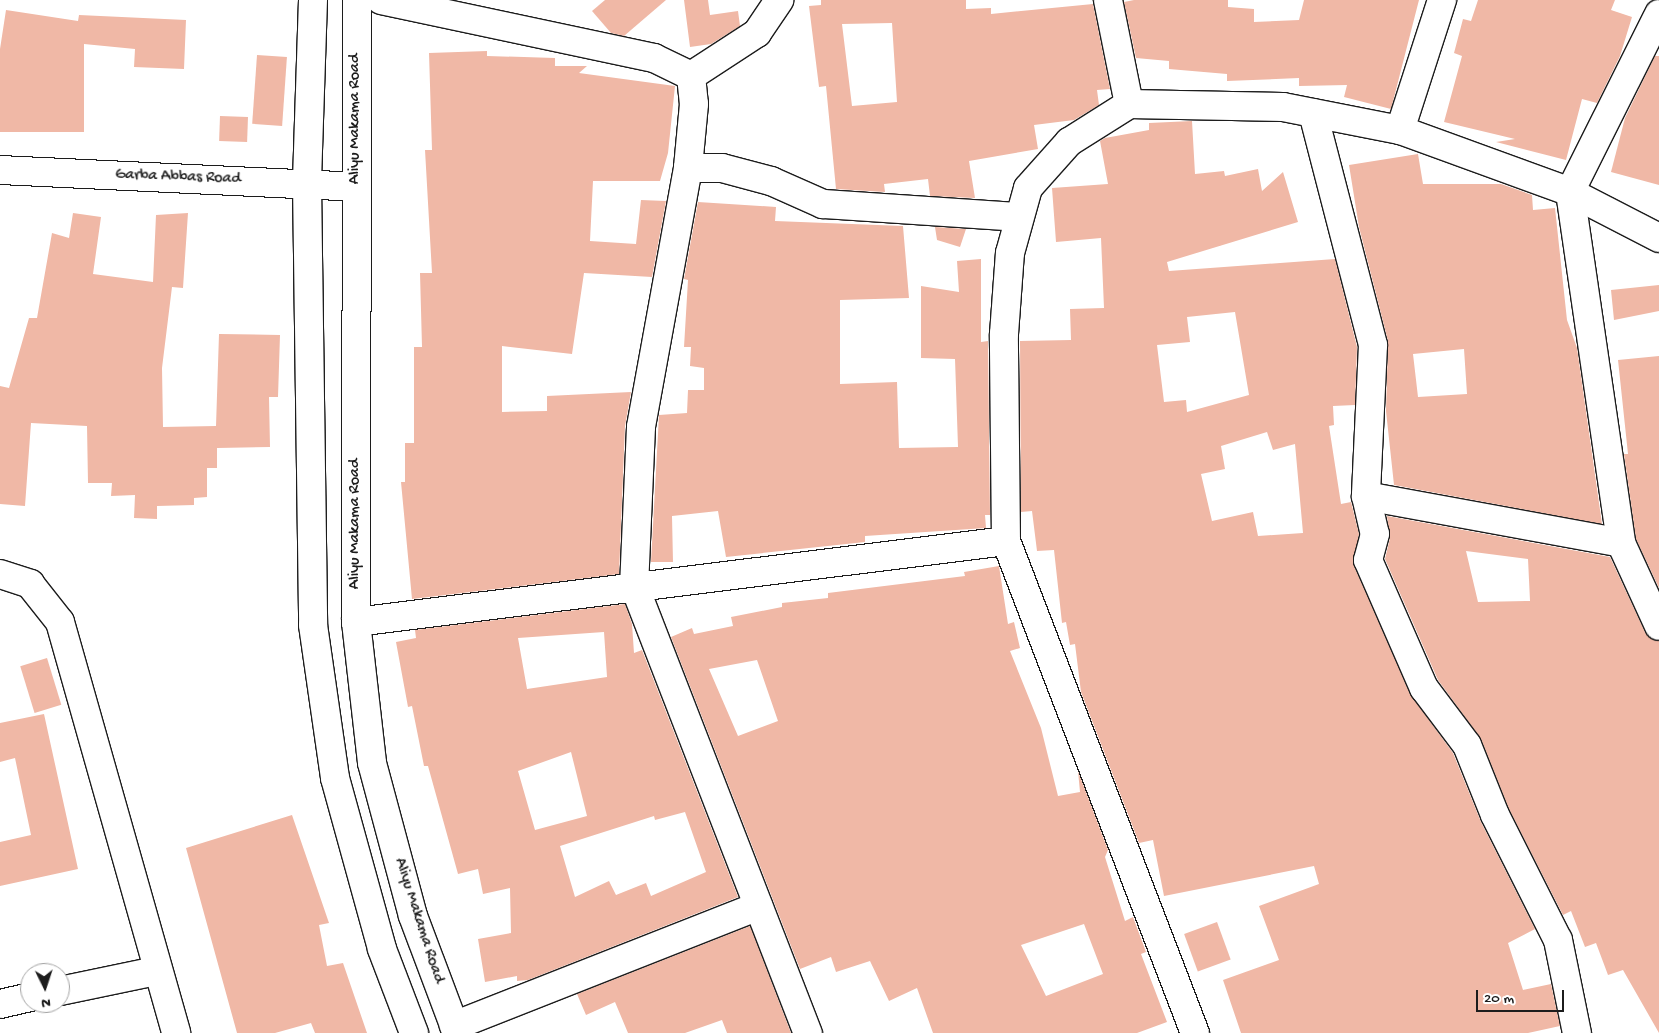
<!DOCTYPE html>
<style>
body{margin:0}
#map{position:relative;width:1659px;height:1033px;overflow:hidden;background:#fff;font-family:"Gochi Hand",sans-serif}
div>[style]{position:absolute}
.building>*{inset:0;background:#f0b8a6;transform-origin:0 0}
.roads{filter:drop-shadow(1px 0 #1c1c1c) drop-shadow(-1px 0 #1c1c1c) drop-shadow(0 1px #1c1c1c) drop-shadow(0 -1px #1c1c1c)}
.street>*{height:28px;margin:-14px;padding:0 14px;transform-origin:14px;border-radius:14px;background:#fff}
.secondary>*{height:28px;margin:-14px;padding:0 14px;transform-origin:14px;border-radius:14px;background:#fff}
span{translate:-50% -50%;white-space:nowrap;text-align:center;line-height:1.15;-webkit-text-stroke:5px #fff;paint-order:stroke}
.street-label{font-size:16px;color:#1c1c1c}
.north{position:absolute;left:20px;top:963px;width:50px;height:50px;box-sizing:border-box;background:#fff;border:1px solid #a4a4a4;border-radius:50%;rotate:176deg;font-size:14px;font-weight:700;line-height:20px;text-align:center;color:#1c1c1c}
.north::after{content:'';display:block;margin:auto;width:18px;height:22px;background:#1c1c1c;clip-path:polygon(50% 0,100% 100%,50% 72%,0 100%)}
.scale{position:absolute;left:1476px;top:990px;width:88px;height:22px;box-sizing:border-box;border:2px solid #1c1c1c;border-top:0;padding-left:6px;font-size:15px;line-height:18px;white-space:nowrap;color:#1c1c1c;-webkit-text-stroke:4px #fff;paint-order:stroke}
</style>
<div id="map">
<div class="building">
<div style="clip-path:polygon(605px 0,666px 0,624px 36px,611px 33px,592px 11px)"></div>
<div style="clip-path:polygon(684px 0,708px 0,710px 15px,738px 11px,740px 26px,711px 44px,690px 47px)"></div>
<div style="clip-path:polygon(evenodd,821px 0,966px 0,966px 9px,991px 8px,991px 14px,1093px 4px,1110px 89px,1097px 90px,1099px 105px,1074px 120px,1034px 125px,1038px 149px,969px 161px,975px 198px,930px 196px,928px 179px,884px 184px,885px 192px,836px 189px,826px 86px,819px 87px,809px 6px,821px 5px,821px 0,892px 23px,897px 102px,852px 106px,842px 24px,892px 23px)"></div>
<div style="clip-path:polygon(1134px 0,1228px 0,1228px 7px,1254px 9px,1254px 22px,1299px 20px,1304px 0,1419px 0,1391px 109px,1344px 97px,1347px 85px,1299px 86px,1299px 78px,1227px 81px,1227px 74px,1169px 69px,1169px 61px,1136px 58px,1124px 2px)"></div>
<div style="clip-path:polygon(1478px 0,1615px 0,1611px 10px,1632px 17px,1620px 56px,1597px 103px,1582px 99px,1566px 160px,1496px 142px,1515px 139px,1444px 122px,1462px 56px,1454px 53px,1463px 19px,1471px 21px)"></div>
<div style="clip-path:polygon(6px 10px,78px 21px,79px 15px,186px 20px,184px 69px,134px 67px,135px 49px,84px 44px,84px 132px,0 132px,0 49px)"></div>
<div style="clip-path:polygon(487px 51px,487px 56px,555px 58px,555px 66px,587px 66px,579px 73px,675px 86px,668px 153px,660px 181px,593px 181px,590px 241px,636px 244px,641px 200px,666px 201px,652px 277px,584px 273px,572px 354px,502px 346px,502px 412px,547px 411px,547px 396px,631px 392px,625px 426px,619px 574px,412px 599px,401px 482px,405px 482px,405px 443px,414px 443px,414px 347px,422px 347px,420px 273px,432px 273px,425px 150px,432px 150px,429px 53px)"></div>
<div style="left:257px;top:55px;width:30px;height:69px;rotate:4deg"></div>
<div style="clip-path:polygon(1655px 56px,1659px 56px,1659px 185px,1611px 172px,1625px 118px)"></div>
<div style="left:220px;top:116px;width:28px;height:25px;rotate:2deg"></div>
<div style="clip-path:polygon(evenodd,1192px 121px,1195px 174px,1224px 171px,1225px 176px,1258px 169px,1262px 191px,1283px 172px,1298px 222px,1167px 262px,1169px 271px,1335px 259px,1357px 347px,1355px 405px,1333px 406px,1334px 425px,1329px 426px,1341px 504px,1351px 502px,1359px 534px,1354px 566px,1410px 694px,1453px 753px,1481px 822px,1535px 929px,1508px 943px,1523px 990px,1551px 984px,1560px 1026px,1528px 1033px,1241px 1033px,1223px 980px,1279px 960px,1259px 906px,1319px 884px,1314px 866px,1164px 896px,1153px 840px,1139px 843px,1081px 692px,1075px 644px,1070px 645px,1066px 622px,1062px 623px,1054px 550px,1037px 551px,1032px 511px,1021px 512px,1020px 341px,1071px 340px,1070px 309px,1104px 308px,1101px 238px,1056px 242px,1052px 188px,1108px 184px,1100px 141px,1105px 138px,1149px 130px,1149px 123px,1192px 121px,1235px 312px,1249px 395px,1187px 412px,1186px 400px,1164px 402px,1157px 345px,1190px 342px,1187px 317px,1235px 312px,1192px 121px,1267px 432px,1273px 450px,1295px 444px,1303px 533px,1258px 536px,1253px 512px,1212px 521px,1201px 474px,1225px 469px,1221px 446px,1267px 432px)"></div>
<div style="clip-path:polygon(evenodd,1418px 154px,1423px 184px,1501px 184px,1532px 195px,1533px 210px,1555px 208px,1567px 320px,1577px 348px,1602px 524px,1394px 485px,1386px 411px,1388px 341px,1359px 227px,1349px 165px,1418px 154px,1464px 349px,1467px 394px,1418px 397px,1413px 354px,1464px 349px)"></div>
<div style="clip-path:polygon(698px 202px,776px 207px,775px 221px,903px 226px,909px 298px,840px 300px,840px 384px,897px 382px,899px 448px,958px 447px,955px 359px,921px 358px,921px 286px,959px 292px,957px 261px,981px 259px,981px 342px,988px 341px,990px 515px,985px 515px,986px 528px,865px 536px,865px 542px,726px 557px,718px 511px,672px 516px,673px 562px,651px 562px,659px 415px,687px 413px,688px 390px,704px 390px,704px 368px,690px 366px,691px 347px,684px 347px,688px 280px,684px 279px)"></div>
<div style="clip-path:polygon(73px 213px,101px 217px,93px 274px,153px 282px,156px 215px,188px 213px,183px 288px,172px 287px,162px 368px,163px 427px,216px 426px,219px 334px,280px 335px,278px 397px,269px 397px,270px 447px,217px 448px,217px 468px,207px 468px,207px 497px,194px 498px,194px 505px,157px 506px,157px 519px,134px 518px,135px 495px,111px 496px,112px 483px,88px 483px,87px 426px,31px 423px,25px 506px,0 504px,0 386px,9px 388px,29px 318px,37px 318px,52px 233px,69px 238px)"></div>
<div style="clip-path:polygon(935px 227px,966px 229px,960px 247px,937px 240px)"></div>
<div style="clip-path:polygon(1659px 285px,1659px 311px,1614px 320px,1611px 290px)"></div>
<div style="clip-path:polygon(1659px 356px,1659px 588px,1636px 539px,1624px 454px,1628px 454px,1618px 360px)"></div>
<div style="clip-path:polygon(evenodd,1387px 516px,1610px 557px,1645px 632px,1659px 641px,1659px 1033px,1623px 970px,1608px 975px,1596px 943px,1585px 947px,1571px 911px,1563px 915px,1509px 809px,1481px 739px,1438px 680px,1385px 559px,1390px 538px,1387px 516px,1466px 551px,1528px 559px,1530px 601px,1478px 602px,1466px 551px)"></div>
<div style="clip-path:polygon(evenodd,999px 566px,1008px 624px,1014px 622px,1020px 648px,1010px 651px,1041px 728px,1058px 796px,1080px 792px,1078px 771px,1108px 850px,1105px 857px,1125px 921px,1133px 917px,1146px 952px,1141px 954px,1167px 1022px,1137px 1033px,933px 1033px,917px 988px,889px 1001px,870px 961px,836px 972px,831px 957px,800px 969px,671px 637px,692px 628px,694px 634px,733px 626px,731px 617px,782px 607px,782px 603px,828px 598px,828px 593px,965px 576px,964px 572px,999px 566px,757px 660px,778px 721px,738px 736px,709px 669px,757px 660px,999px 566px,1084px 924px,1103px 974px,1046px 996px,1021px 945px,1084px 924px)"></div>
<div style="clip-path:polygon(evenodd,625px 604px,632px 624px,634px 653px,642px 650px,738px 897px,528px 980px,517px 981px,517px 976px,485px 982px,478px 939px,511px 933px,510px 888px,483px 894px,478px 869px,458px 874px,428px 766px,424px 766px,412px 706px,408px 707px,396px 642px,416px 638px,415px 630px,625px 604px,604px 632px,607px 677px,527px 689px,518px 638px,604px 632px,625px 604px,571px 752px,587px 816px,535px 830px,518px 771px,571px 752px,625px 604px,685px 812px,706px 872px,651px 896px,646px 883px,616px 895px,609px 881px,575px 897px,560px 846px,654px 816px,655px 820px,685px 812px)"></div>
<div style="left:47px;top:658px;width:49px;height:28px;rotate:73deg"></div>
<div style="clip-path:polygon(44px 714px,78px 869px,0 886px,0 842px,31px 835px,15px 758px,0 762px,0 723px)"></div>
<div style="clip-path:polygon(292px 815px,329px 923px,319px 925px,327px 966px,343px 963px,367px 1033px,315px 1033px,311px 1023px,275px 1033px,237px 1033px,186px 848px)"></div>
<div style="left:1217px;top:922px;width:40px;height:35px;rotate:70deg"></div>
<div style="clip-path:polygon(750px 926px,791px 1033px,727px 1033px,722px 1020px,685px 1033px,628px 1033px,615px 1002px,586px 1015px,577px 994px)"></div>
</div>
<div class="roads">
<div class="street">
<div style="left:381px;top:0;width:279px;rotate:12deg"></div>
<div style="left:654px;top:58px;width:41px;rotate:25.9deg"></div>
<div style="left:1108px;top:0;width:106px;rotate:78.6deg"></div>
<div style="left:1659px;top:14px;width:199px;rotate:116.6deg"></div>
<div style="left:1570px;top:192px;width:355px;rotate:81.7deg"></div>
<div style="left:1621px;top:543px;width:91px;rotate:65.4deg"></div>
<div style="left:691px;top:76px;width:28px;rotate:84deg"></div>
<div style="left:694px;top:104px;width:64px;rotate:95.4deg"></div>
<div style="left:688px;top:168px;width:263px;rotate:100.3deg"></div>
<div style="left:641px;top:427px;width:158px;rotate:92.5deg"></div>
<div style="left:634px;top:585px;width:481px;rotate:68.8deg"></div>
<div style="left:691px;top:76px;width:79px;rotate:-33.1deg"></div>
<div style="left:757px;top:33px;width:40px;rotate:-56deg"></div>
<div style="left:1313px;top:113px;width:240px;rotate:75.5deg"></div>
<div style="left:1373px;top:345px;width:151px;rotate:92.7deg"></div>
<div style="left:1366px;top:496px;width:39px;rotate:77deg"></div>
<div style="left:1375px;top:534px;width:27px;rotate:105deg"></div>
<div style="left:1368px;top:560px;width:140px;rotate:66.4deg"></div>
<div style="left:1424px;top:688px;width:71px;rotate:53deg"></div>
<div style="left:1467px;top:745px;width:75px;rotate:68.2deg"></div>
<div style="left:1495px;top:815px;width:140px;rotate:63.3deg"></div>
<div style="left:1558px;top:940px;width:95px;rotate:78.5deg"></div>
<div style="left:1400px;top:130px;width:137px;rotate:-72.1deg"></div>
<div style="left:688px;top:168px;width:34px"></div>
<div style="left:722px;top:168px;width:51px;rotate:14.9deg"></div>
<div style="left:771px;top:181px;width:57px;rotate:23.9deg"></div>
<div style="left:823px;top:204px;width:195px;rotate:3.8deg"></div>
<div style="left:0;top:170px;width:356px;rotate:2.7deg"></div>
<div style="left:1366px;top:496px;width:259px;rotate:10.4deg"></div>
<div style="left:0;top:574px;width:32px;rotate:18deg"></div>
<div style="left:30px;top:584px;width:48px;rotate:51.7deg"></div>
<div style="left:60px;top:622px;width:427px;rotate:74.2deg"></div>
<div style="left:356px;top:622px;width:655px;rotate:-7.1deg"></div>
<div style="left:60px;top:991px;width:98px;rotate:-11.8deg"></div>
<div style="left:0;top:1004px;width:31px;rotate:-13deg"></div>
<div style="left:454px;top:1026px;width:327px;rotate:-21.5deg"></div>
<div style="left:1195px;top:1033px;width:527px;rotate:-111.01deg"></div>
<div style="left:1006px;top:541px;width:207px;rotate:-90.6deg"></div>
<div style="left:1004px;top:334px;width:81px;rotate:-85.8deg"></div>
<div style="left:1010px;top:253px;width:67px;rotate:-74.5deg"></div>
<div style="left:1028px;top:188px;width:62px;rotate:-48.3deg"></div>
<div style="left:1069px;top:142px;width:71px;rotate:-32.3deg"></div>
<div style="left:1129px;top:104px;width:154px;rotate:1.1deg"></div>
<div style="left:1283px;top:107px;width:119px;rotate:11.1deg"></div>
<div style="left:1400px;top:130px;width:181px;rotate:20deg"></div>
<div style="left:1570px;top:192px;width:100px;rotate:27.3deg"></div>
</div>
<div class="secondary">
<div style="left:313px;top:0;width:183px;rotate:91.9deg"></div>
<div style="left:307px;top:183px;width:442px;rotate:89.2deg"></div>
<div style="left:313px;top:625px;width:155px;rotate:81.8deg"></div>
<div style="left:335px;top:778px;width:177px;rotate:74.6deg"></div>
<div style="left:382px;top:949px;width:90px;rotate:69.1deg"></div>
<div style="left:357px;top:0;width:622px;rotate:90.09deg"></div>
<div style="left:356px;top:622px;width:142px;rotate:83.5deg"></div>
<div style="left:372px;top:763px;width:158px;rotate:75deg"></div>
<div style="left:413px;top:916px;width:125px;rotate:69.4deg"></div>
</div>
</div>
<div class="street-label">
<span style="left:356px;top:119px;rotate:-90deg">Aliyu Makama Road</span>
<span style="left:178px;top:178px;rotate:2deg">Garba Abbas Road</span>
<span style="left:356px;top:524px;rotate:-90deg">Aliyu Makama Road</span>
<span style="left:418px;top:921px;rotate:72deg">Aliyu Makama Road</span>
</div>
<div class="north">N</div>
<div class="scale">20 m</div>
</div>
